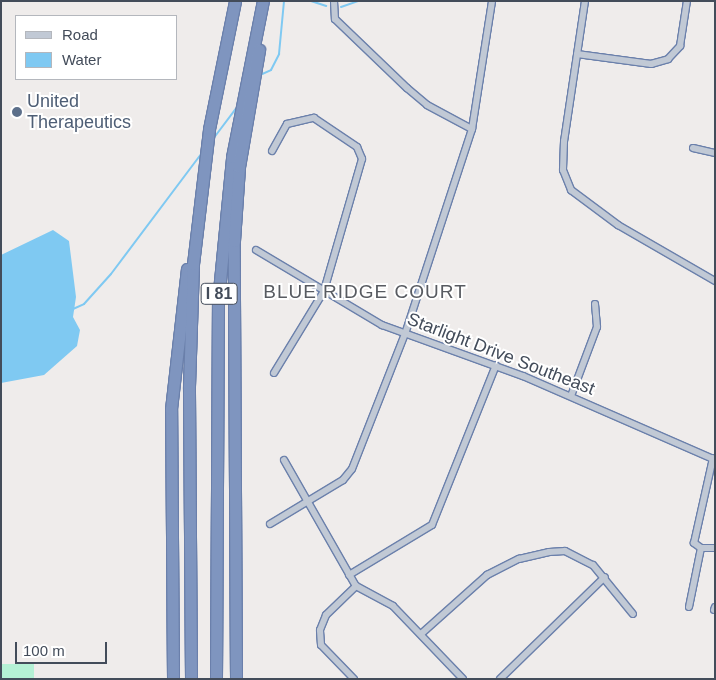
<!DOCTYPE html>
<style>
body{margin:0}
#map{position:relative;width:716px;height:680px;overflow:hidden;background:#efeceb;font-family:Arial,sans-serif}
div>[style]{position:absolute}
.green>*{inset:0;background:#b5f1d5;transform-origin:0 0}
.water>*{inset:0;background:#7fc9f2}
.stream>*{height:2px;margin:-1px;padding:0 1px;transform-origin:1px;border-radius:1px;background:#7fc9f2}
.roads{filter:drop-shadow(1px 0 #6b80ab) drop-shadow(-1px 0 #6b80ab) drop-shadow(0 1px #6b80ab) drop-shadow(0 -1px #6b80ab)}
.street>*{height:6px;margin:-3px;padding:0 3px;transform-origin:3px;border-radius:3px;background:#c1c9d5}
.highway>*{height:11px;margin:-5.5px;padding:0 5.5px;transform-origin:5.5px;border-radius:5.5px;background:#7f95bf}
.dots>*{width:14px;height:14px;translate:-50% -50%;box-sizing:border-box;border:2px solid #fff;border-radius:50%}
span{translate:-50% -50%;white-space:nowrap;text-align:center;line-height:1.15;-webkit-text-stroke:4px #fff;paint-order:stroke}
.shield-label span{padding:1px 4px;background:#fff;border:1px solid;border-radius:4px;-webkit-text-stroke-width:0}
.shield-label{font-size:16px;color:#434c5a;font-weight:700}
.service-label{font-size:18px;color:#4e5e75}
.left{translate:0 -50%;text-align:left}
.street-label{font-size:18px;color:#434c5a}
.neighbourhood-label{font-size:19px;color:#585b61;letter-spacing:1px}
.frame{position:absolute;inset:0;border:2px solid #434c5a;pointer-events:none}
.legend{position:absolute;left:15px;top:15px;width:162px;height:65px;box-sizing:border-box;background:#fff;border:1px solid #b4b7bd;margin:0;padding:6px 9px;list-style:none;font-size:15px;color:#434c5a}
.legend li{display:flex;align-items:center;gap:10px;height:25px}
.legend b{width:25px;border:1px solid #b4b7bd}
.scale{position:absolute;left:15px;top:642px;width:92px;height:22px;box-sizing:border-box;border:2px solid #434c5a;border-top:0;padding-left:6px;font-size:15px;line-height:18px;white-space:nowrap;color:#434c5a;-webkit-text-stroke:4px #fff;paint-order:stroke}
</style>
<div id="map">
<div class="green">
<div style="left:34px;top:664px;width:15px;height:33px;rotate:90deg"></div>
</div>
<div class="water">
<div style="clip-path:polygon(53px 230px,69px 241px,76px 297px,73px 317px,80px 330px,77px 346px,44px 375px,1px 383px,1px 255px)"></div>
</div>
<div class="stream">
<div style="left:311px;top:1px;width:16px;rotate:18deg"></div>
<div style="left:341px;top:7px;width:18px;rotate:-19deg"></div>
<div style="left:260px;top:75px;width:12px;rotate:-24deg"></div>
<div style="left:271px;top:70px;width:18px;rotate:-63deg"></div>
<div style="left:279px;top:54px;width:53px;rotate:-84.6deg"></div>
<div style="left:213px;top:139px;width:38px;rotate:-53deg"></div>
<div style="left:73px;top:309px;width:12px;rotate:-24deg"></div>
<div style="left:84px;top:304px;width:40px;rotate:-48deg"></div>
<div style="left:111px;top:274px;width:151px;rotate:-53.1deg"></div>
</div>
<div class="roads">
<div class="street">
<div style="left:334px;top:1px;width:18px;rotate:87deg"></div>
<div style="left:335px;top:19px;width:100px;rotate:43.8deg"></div>
<div style="left:407px;top:88px;width:26px;rotate:40deg"></div>
<div style="left:427px;top:105px;width:51px;rotate:28.1deg"></div>
<div style="left:585px;top:1px;width:142px;rotate:98.5deg"></div>
<div style="left:564px;top:141px;width:29px;rotate:92deg"></div>
<div style="left:563px;top:170px;width:22px;rotate:68deg"></div>
<div style="left:571px;top:190px;width:59px;rotate:36.7deg"></div>
<div style="left:618px;top:225px;width:112px;rotate:30deg"></div>
<div style="left:577px;top:54px;width:75px;rotate:7.7deg"></div>
<div style="left:651px;top:64px;width:18px;rotate:-16deg"></div>
<div style="left:668px;top:59px;width:18px;rotate:-47deg"></div>
<div style="left:680px;top:46px;width:46px;rotate:-81.2deg"></div>
<div style="left:693px;top:148px;width:23px;rotate:13deg"></div>
<div style="left:272px;top:151px;width:31px;rotate:-61deg"></div>
<div style="left:287px;top:124px;width:28px;rotate:-13deg"></div>
<div style="left:314px;top:118px;width:52px;rotate:34deg"></div>
<div style="left:357px;top:147px;width:13px;rotate:67deg"></div>
<div style="left:362px;top:159px;width:137px;rotate:106.1deg"></div>
<div style="left:324px;top:291px;width:96px;rotate:121.4deg"></div>
<div style="left:256px;top:250px;width:147px;rotate:30.8deg"></div>
<div style="left:382px;top:325px;width:150px;rotate:19.9deg"></div>
<div style="left:523px;top:376px;width:210px;rotate:23.6deg"></div>
<div style="left:571px;top:396px;width:74px;rotate:-69.4deg"></div>
<div style="left:597px;top:327px;width:23px;rotate:-95deg"></div>
<div style="left:284px;top:460px;width:145px;rotate:60.3deg"></div>
<div style="left:356px;top:586px;width:42px;rotate:28.4deg"></div>
<div style="left:393px;top:606px;width:101px;rotate:46.2deg"></div>
<div style="left:270px;top:524px;width:85px;rotate:-31.1deg"></div>
<div style="left:343px;top:480px;width:14px;rotate:-51deg"></div>
<div style="left:352px;top:469px;width:145px;rotate:-68.6deg"></div>
<div style="left:405px;top:334px;width:216px;rotate:-71.9deg"></div>
<div style="left:472px;top:129px;width:130px;rotate:-81.1deg"></div>
<div style="left:701px;top:548px;width:14px"></div>
<div style="left:349px;top:575px;width:97px;rotate:-31.1deg"></div>
<div style="left:432px;top:525px;width:172px;rotate:-68.2deg"></div>
<div style="left:689px;top:607px;width:60px;rotate:-78.5deg"></div>
<div style="left:701px;top:548px;width:9px;rotate:-144deg"></div>
<div style="left:694px;top:543px;width:87px;rotate:-77.4deg"></div>
<div style="left:714px;top:610px;width:3px;rotate:-72deg"></div>
<div style="left:421px;top:634px;width:89px;rotate:-41.8deg"></div>
<div style="left:487px;top:575px;width:36px;rotate:-27deg"></div>
<div style="left:519px;top:559px;width:31px;rotate:-13deg"></div>
<div style="left:549px;top:552px;width:16px;rotate:-4deg"></div>
<div style="left:565px;top:551px;width:31px;rotate:27deg"></div>
<div style="left:593px;top:565px;width:63px;rotate:50.8deg"></div>
<div style="left:354px;top:679px;width:47px;rotate:-134.1deg"></div>
<div style="left:321px;top:645px;width:15px;rotate:-94deg"></div>
<div style="left:320px;top:630px;width:16px;rotate:-68deg"></div>
<div style="left:326px;top:615px;width:42px;rotate:-44deg"></div>
<div style="left:500px;top:679px;width:146px;rotate:-44.2deg"></div>
</div>
<div class="highway">
<div style="left:173px;top:679px;width:270px;rotate:-90.4deg"></div>
<div style="left:171px;top:409px;width:141px;rotate:-83.5deg"></div>
<div style="left:191px;top:679px;width:293px;rotate:-90.4deg"></div>
<div style="left:189px;top:386px;width:122px;rotate:-88.1deg"></div>
<div style="left:193px;top:264px;width:136px;rotate:-83.2deg"></div>
<div style="left:209px;top:129px;width:131px;rotate:-78.5deg"></div>
<div style="left:216px;top:679px;width:378px;rotate:-89.7deg"></div>
<div style="left:218px;top:301px;width:145px;rotate:-84.4deg"></div>
<div style="left:232px;top:157px;width:159px;rotate:-78.8deg"></div>
<div style="left:236px;top:679px;width:438px;rotate:-90.3deg"></div>
<div style="left:234px;top:241px;width:74px;rotate:-86.1deg"></div>
<div style="left:239px;top:167px;width:119px;rotate:-80.3deg"></div>
</div>
</div>
<div class="dots">
<div style="left:17px;top:112px;background:#5c6f8a"></div>
</div>
<div class="shield-label">
<span style="left:219px;top:294px">I 81</span>
</div>
<div class="service-label">
<span class="left" style="left:27px;top:112px">United<br>Therapeutics</span>
</div>
<div class="street-label">
<span style="left:501px;top:354px;rotate:21deg">Starlight Drive Southeast</span>
</div>
<div class="neighbourhood-label">
<span style="left:365px;top:292px">BLUE RIDGE COURT</span>
</div>
<div class="frame"></div>
<ul class="legend">
<li><b style="height:6px;background:#c1c9d5"></b>Road</li>
<li><b style="height:14px;background:#7fc9f2"></b>Water</li>
</ul>
<div class="scale">100 m</div>
</div>
